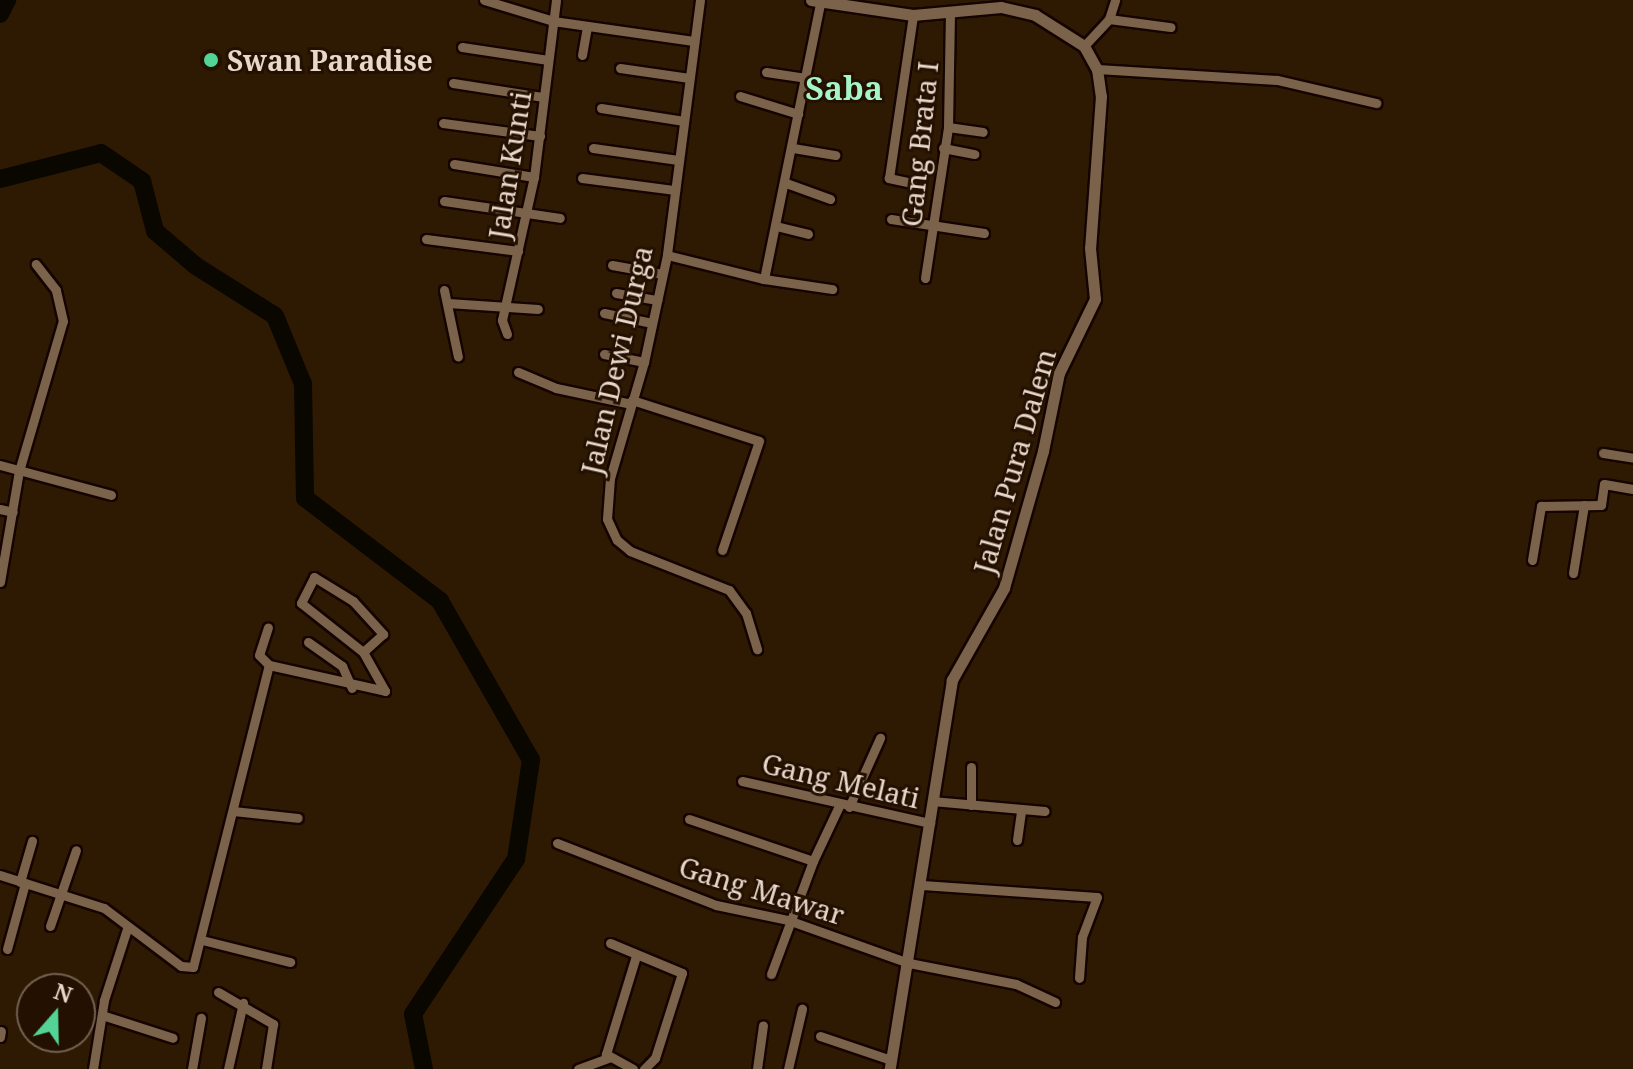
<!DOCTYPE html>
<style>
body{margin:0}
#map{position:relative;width:1633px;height:1069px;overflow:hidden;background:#2e1903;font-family:"Noto Serif",serif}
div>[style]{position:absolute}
.river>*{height:18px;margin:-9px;padding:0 9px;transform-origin:9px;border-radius:9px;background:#0a0600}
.roads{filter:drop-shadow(2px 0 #150400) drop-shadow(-2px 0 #150400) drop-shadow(0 2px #150400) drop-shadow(0 -2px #150400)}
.minor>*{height:9px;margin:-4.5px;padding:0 4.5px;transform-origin:4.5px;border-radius:4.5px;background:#7b624a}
.tertiary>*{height:11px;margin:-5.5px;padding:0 5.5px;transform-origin:5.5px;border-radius:5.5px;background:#7b624a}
.dots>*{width:22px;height:22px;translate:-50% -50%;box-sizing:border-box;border:4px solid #241000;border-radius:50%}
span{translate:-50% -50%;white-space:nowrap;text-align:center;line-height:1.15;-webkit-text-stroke:6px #241000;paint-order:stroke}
.poi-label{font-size:28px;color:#e7d8cb;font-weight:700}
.left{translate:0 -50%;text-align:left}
.street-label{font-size:28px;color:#e7d8cb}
.quarter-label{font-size:32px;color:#a5f5c9;font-weight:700}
.north{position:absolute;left:16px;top:973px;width:80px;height:80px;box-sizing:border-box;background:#241000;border:2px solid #726051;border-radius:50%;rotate:20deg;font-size:22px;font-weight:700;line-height:32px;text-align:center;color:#e7d8cb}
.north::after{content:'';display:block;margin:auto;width:28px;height:36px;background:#53d396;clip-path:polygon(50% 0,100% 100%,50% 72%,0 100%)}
</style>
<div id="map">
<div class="river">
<div style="left:0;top:14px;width:16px;rotate:-63deg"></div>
<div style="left:0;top:179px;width:104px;rotate:-14.4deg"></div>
<div style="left:101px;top:153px;width:50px;rotate:34.3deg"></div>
<div style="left:142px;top:181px;width:52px;rotate:75.4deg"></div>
<div style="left:155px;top:231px;width:54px;rotate:40.5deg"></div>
<div style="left:196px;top:266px;width:93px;rotate:32.3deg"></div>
<div style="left:275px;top:316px;width:74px;rotate:67.6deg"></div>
<div style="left:303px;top:384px;width:114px;rotate:89deg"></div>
<div style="left:305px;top:498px;width:170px;rotate:37.3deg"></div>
<div style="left:440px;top:601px;width:183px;rotate:60.2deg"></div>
<div style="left:531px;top:760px;width:100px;rotate:98.6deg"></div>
<div style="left:516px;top:859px;width:186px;rotate:123.6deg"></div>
<div style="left:413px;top:1014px;width:56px;rotate:78.7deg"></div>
</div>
<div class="roads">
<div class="minor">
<div style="left:484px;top:0;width:72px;rotate:16.9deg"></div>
<div style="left:553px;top:21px;width:142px;rotate:8.1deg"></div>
<div style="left:700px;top:0;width:257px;rotate:97.4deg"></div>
<div style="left:667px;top:255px;width:109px;rotate:102.1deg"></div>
<div style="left:644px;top:362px;width:121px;rotate:106.3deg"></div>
<div style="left:610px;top:478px;width:41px;rotate:94.2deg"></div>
<div style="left:607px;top:519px;width:23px;rotate:65deg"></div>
<div style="left:617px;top:540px;width:17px;rotate:40deg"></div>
<div style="left:630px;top:551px;width:106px;rotate:21.5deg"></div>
<div style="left:729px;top:590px;width:29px;rotate:54deg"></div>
<div style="left:746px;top:613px;width:38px;rotate:73deg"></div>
<div style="left:1109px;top:19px;width:20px;rotate:-72deg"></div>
<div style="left:1084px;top:46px;width:37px;rotate:-47deg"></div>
<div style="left:1109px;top:19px;width:62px;rotate:7.5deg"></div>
<div style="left:462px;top:47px;width:87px;rotate:8.6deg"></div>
<div style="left:582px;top:55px;width:29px;rotate:-80deg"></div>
<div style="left:620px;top:68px;width:70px;rotate:8.2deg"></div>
<div style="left:1097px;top:69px;width:180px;rotate:3.5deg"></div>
<div style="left:1277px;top:80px;width:102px;rotate:13.1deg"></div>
<div style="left:766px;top:72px;width:40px;rotate:8.5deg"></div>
<div style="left:453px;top:83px;width:90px;rotate:8.9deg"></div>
<div style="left:740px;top:96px;width:61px;rotate:17.2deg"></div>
<div style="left:601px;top:108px;width:84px;rotate:8.9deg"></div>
<div style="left:443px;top:123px;width:98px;rotate:7.6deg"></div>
<div style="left:948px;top:127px;width:35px;rotate:8deg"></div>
<div style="left:593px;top:148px;width:86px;rotate:8deg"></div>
<div style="left:793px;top:148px;width:43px;rotate:9.5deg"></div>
<div style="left:943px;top:148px;width:32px;rotate:11deg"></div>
<div style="left:454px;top:164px;width:81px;rotate:9.2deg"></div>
<div style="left:582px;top:178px;width:94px;rotate:7.4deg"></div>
<div style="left:786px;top:183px;width:47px;rotate:20deg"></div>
<div style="left:912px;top:183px;width:24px;rotate:-168deg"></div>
<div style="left:889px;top:178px;width:165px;rotate:-81.6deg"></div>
<div style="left:444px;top:201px;width:117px;rotate:8.3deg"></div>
<div style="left:891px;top:219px;width:94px;rotate:8.6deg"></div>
<div style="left:776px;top:226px;width:33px;rotate:14deg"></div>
<div style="left:426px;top:239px;width:93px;rotate:7.4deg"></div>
<div style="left:667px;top:255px;width:100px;rotate:13.9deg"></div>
<div style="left:764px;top:279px;width:69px;rotate:8.4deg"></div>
<div style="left:612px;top:265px;width:51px;rotate:10.2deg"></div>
<div style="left:925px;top:278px;width:153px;rotate:-81.3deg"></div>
<div style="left:948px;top:127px;width:114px;rotate:-89deg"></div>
<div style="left:764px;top:279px;width:285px;rotate:-78.5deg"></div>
<div style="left:444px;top:290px;width:68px;rotate:78.2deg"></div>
<div style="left:616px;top:293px;width:42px;rotate:9.7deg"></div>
<div style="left:448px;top:303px;width:90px;rotate:3.8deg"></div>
<div style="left:604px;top:313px;width:49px;rotate:11.8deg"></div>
<div style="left:507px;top:334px;width:15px;rotate:-110deg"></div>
<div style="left:502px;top:320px;width:147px;rotate:-77.4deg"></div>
<div style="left:534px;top:177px;width:178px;rotate:-82.9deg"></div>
<div style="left:604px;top:354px;width:41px;rotate:11.3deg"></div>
<div style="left:518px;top:372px;width:41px;rotate:22.8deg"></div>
<div style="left:556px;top:388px;width:77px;rotate:12deg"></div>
<div style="left:632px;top:400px;width:133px;rotate:17.9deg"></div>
<div style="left:759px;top:441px;width:115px;rotate:108.7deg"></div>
<div style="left:1603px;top:453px;width:30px;rotate:9deg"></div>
<div style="left:0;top:465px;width:115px;rotate:15.1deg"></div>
<div style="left:0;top:509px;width:13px;rotate:13deg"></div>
<div style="left:1532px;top:560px;width:55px;rotate:-80.5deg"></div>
<div style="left:1541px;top:506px;width:60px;rotate:-1deg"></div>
<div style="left:1601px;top:505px;width:21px;rotate:-82deg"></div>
<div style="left:1604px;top:484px;width:29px;rotate:10deg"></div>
<div style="left:1573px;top:573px;width:69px;rotate:-80.8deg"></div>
<div style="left:0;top:582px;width:113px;rotate:-80.3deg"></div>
<div style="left:19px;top:471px;width:156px;rotate:-73.7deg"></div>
<div style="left:63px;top:321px;width:32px;rotate:-103deg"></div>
<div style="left:56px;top:290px;width:33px;rotate:-128deg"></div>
<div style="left:308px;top:642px;width:42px;rotate:35.2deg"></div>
<div style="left:342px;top:666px;width:24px;rotate:66deg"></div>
<div style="left:269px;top:665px;width:119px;rotate:12.6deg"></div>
<div style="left:385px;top:691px;width:45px;rotate:-119.4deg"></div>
<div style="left:363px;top:652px;width:79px;rotate:-141.7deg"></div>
<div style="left:301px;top:603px;width:29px;rotate:-63deg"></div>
<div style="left:314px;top:577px;width:46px;rotate:31.6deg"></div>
<div style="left:353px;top:601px;width:45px;rotate:47.7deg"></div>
<div style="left:383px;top:634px;width:27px;rotate:138deg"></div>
<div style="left:971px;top:767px;width:38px;rotate:90deg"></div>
<div style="left:742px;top:781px;width:193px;rotate:12.6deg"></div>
<div style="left:932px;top:801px;width:113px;rotate:5.1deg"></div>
<div style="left:849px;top:807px;width:76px;rotate:-65.8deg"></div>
<div style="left:233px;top:811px;width:65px;rotate:6.1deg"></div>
<div style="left:689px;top:819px;width:131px;rotate:18.7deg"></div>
<div style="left:813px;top:861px;width:63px;rotate:-64.7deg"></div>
<div style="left:1017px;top:840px;width:29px;rotate:-82deg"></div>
<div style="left:557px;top:843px;width:171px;rotate:21.3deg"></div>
<div style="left:716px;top:905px;width:74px;rotate:11.8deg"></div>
<div style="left:788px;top:920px;width:128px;rotate:19.6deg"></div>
<div style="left:909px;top:963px;width:109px;rotate:11.1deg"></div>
<div style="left:1016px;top:984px;width:43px;rotate:24.8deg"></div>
<div style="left:0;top:875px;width:109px;rotate:17.6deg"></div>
<div style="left:104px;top:908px;width:96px;rotate:37deg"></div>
<div style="left:181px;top:966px;width:12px;rotate:5deg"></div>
<div style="left:193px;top:967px;width:311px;rotate:-75.9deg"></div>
<div style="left:269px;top:665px;width:14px;rotate:-135deg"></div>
<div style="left:259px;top:655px;width:29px;rotate:-72deg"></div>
<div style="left:20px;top:882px;width:43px;rotate:-73.7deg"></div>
<div style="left:922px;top:885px;width:175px;rotate:3.9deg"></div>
<div style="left:1097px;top:897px;width:43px;rotate:110.6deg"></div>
<div style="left:1082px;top:937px;width:41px;rotate:94.2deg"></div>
<div style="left:50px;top:926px;width:80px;rotate:-71.1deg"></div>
<div style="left:202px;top:940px;width:91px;rotate:14deg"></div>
<div style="left:610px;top:943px;width:78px;rotate:22.6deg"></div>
<div style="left:682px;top:973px;width:89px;rotate:107.6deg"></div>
<div style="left:655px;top:1058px;width:16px;rotate:135deg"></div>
<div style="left:7px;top:949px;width:68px;rotate:-74.7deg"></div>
<div style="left:771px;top:974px;width:121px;rotate:-69.6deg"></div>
<div style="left:218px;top:992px;width:64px;rotate:30.2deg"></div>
<div style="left:273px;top:1024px;width:46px;rotate:98.8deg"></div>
<div style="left:105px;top:1016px;width:71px;rotate:17.9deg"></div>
<div style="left:820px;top:1036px;width:75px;rotate:18.7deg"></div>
<div style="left:0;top:1037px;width:6px;rotate:-81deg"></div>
<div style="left:93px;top:1069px;width:70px;rotate:-80.9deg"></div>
<div style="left:104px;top:1000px;width:75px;rotate:-72.1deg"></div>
<div style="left:192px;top:1069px;width:52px;rotate:-80deg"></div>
<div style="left:228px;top:1069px;width:68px;rotate:-77.2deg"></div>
<div style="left:578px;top:1069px;width:32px;rotate:-20deg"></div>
<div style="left:633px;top:1069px;width:31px;rotate:-151deg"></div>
<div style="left:606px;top:1054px;width:102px;rotate:-73deg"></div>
<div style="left:757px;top:1069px;width:44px;rotate:-82.2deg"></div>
<div style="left:788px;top:1069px;width:62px;rotate:-76.9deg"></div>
</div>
<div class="tertiary">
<div style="left:811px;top:0;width:103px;rotate:8.4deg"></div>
<div style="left:913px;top:15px;width:88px;rotate:-5.2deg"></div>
<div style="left:1001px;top:7px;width:35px;rotate:13deg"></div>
<div style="left:1035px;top:15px;width:58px;rotate:32.3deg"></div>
<div style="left:1084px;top:46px;width:26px;rotate:61deg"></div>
<div style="left:1097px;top:69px;width:27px;rotate:82deg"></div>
<div style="left:1101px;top:96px;width:152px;rotate:94.1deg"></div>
<div style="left:1090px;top:248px;width:51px;rotate:84.4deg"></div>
<div style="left:1095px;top:299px;width:82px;rotate:115.9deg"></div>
<div style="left:1059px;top:373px;width:80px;rotate:101.6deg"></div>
<div style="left:1043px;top:451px;width:142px;rotate:105.9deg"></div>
<div style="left:1004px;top:588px;width:106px;rotate:119.5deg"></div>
<div style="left:952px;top:680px;width:394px;rotate:99.1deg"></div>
</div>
</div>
<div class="dots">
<div style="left:211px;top:60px;background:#53d396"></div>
</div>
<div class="poi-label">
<span class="left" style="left:227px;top:60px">Swan Paradise</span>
</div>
<div class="street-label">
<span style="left:919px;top:144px;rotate:-84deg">Gang Brata I</span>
<span style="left:509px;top:165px;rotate:-81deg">Jalan Kunti</span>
<span style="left:616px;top:360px;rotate:-77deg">Jalan Dewi Durga</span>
<span style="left:1014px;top:461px;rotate:-74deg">Jalan Pura Dalem</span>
<span style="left:841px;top:780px;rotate:13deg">Gang Melati</span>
<span style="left:762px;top:890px;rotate:17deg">Gang Mawar</span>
</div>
<div class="quarter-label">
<span style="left:844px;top:88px">Saba</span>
</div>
<div class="north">N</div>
</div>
